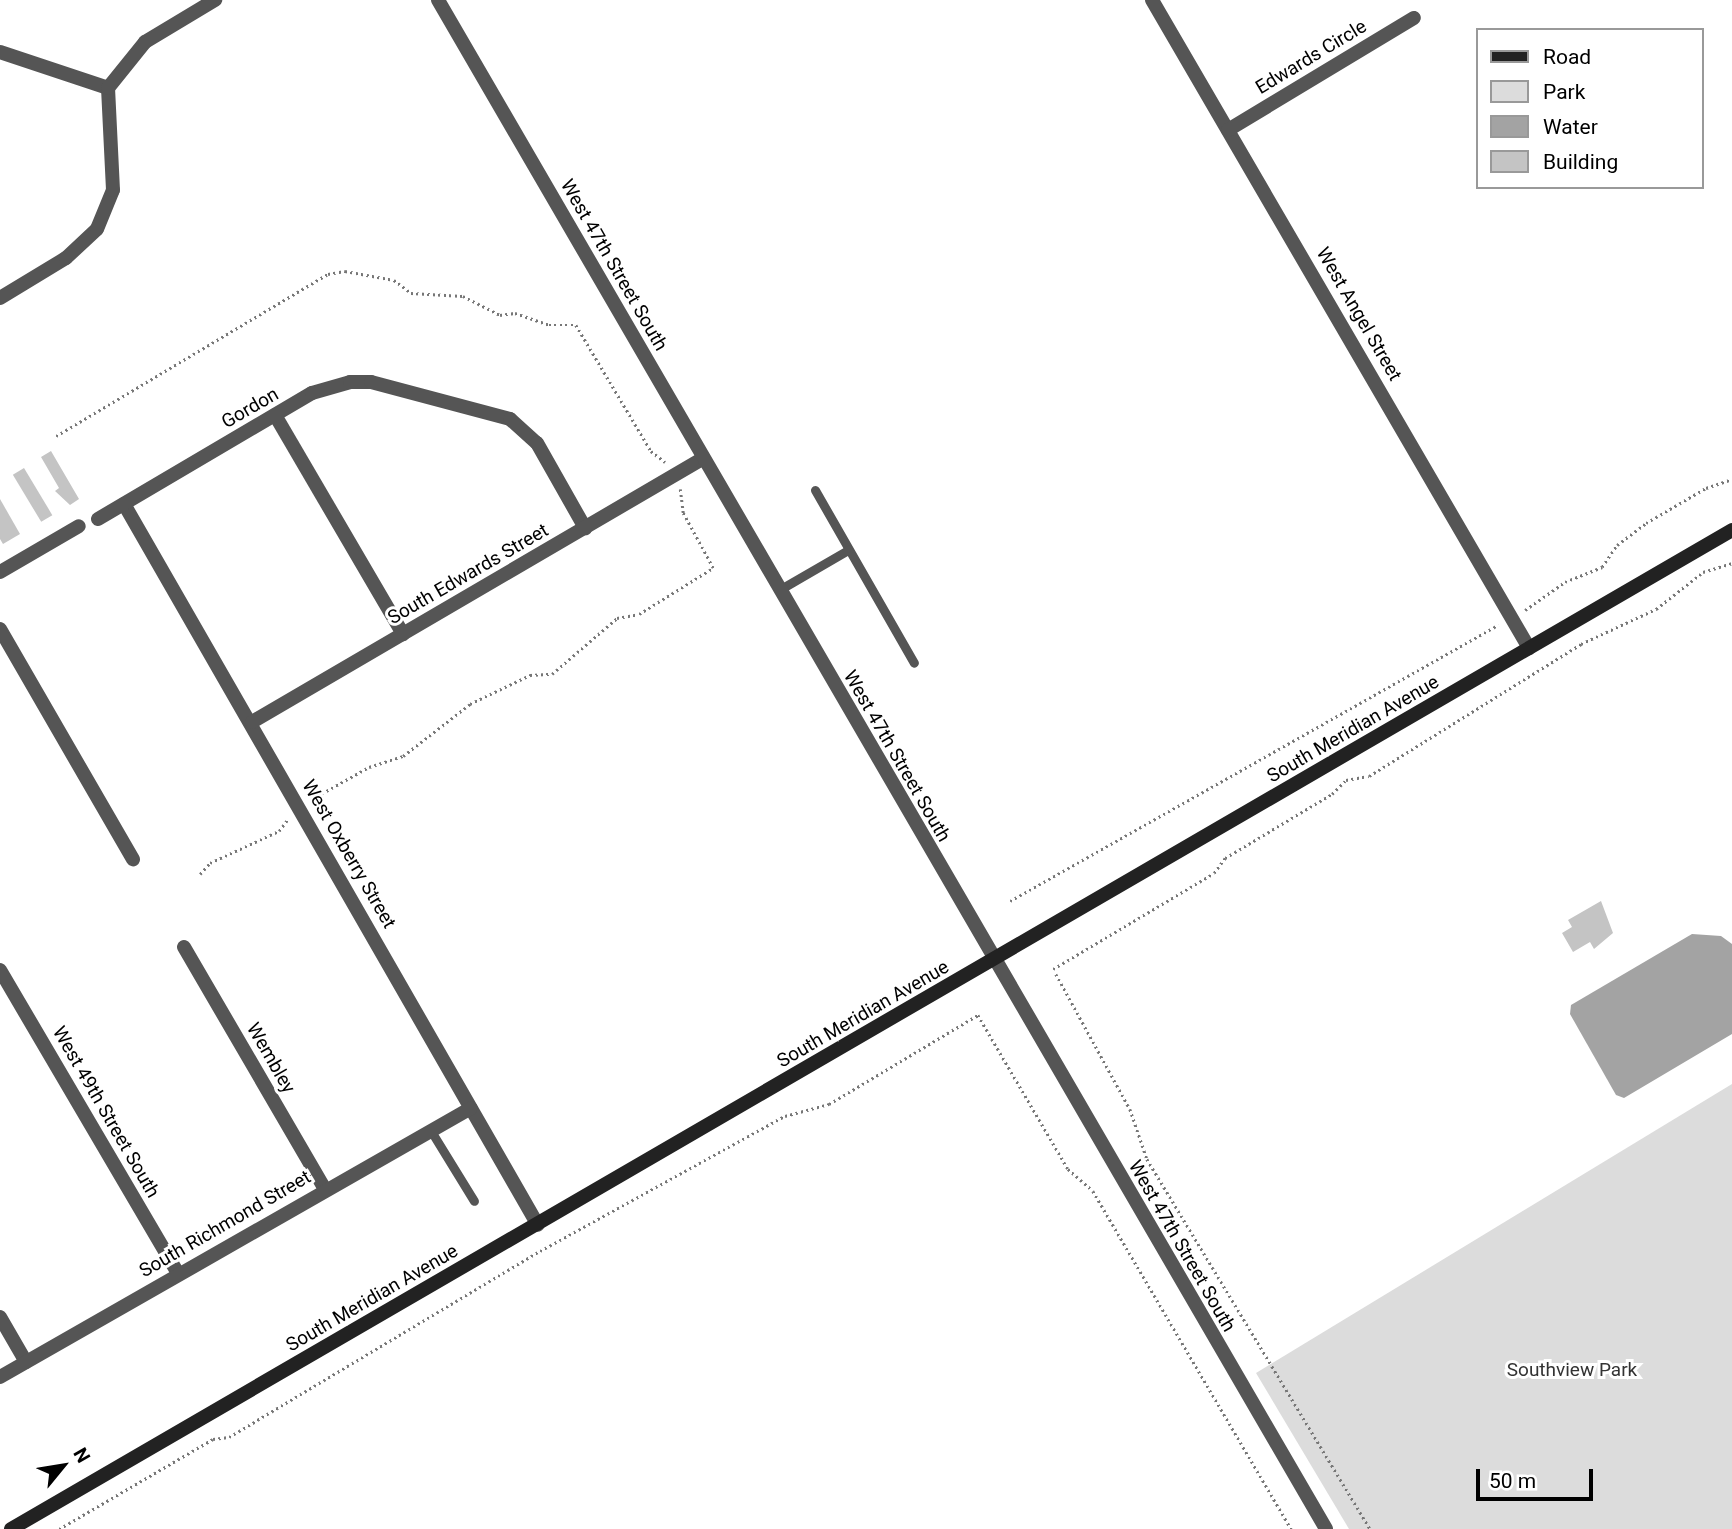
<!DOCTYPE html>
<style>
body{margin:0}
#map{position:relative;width:1732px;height:1529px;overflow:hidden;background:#fff;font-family:Roboto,sans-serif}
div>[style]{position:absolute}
.green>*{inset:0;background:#dcdcdc}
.water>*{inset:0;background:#a3a3a3}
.building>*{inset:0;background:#c4c4c4;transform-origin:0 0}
.path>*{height:2.5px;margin-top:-1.25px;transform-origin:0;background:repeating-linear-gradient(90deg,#777 0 2px,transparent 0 5.5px)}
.service>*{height:9px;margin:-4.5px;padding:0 4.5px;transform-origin:4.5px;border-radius:4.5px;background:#555}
.minor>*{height:14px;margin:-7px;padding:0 7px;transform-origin:7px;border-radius:7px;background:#555}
.tertiary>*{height:14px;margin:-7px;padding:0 7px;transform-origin:7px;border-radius:7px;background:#555}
.secondary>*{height:14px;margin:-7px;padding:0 7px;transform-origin:7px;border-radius:7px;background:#222}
span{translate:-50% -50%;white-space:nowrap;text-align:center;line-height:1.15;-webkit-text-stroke:6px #fff;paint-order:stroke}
.street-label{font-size:19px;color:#000}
.park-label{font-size:19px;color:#333}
.legend{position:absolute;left:1476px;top:28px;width:228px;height:161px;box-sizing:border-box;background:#fff;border:2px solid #999;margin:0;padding:9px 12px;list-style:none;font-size:21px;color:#000}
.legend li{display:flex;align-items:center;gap:14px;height:35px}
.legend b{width:35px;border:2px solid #999}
.north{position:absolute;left:28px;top:1431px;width:70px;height:70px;-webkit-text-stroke:5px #fff;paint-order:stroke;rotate:60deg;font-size:19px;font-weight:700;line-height:28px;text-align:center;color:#000}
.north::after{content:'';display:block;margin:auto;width:24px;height:32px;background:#000;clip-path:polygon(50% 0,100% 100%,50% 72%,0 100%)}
.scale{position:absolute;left:1476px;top:1469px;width:117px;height:32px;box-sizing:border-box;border:4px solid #000;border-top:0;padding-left:9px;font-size:21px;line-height:24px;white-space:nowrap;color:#000;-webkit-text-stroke:5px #fff;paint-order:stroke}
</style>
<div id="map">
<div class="green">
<div style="clip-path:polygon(1732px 1084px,1732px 1529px,1349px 1529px,1256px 1373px)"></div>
</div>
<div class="water">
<div style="clip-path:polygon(1692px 934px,1721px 936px,1732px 944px,1732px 1034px,1624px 1098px,1616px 1095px,1570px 1014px,1571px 1005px)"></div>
</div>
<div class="building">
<div style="clip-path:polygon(51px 451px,79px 499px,70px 505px,55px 491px,59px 488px,41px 457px)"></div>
<div style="left:24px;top:468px;width:55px;height:13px;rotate:59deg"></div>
<div style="clip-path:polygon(0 499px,20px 534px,3px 544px,0 539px)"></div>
<div style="clip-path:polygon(1601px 901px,1613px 933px,1594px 949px,1590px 942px,1573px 952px,1562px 933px,1572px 927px,1568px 920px)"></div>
</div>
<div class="path">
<div style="left:56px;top:436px;width:317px;rotate:-30.8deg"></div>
<div style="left:328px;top:274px;width:17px;rotate:-10deg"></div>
<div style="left:345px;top:271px;width:50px;rotate:10.4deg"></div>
<div style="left:394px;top:280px;width:21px;rotate:37deg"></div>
<div style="left:411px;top:293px;width:52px;rotate:3.3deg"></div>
<div style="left:463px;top:296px;width:42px;rotate:27.2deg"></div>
<div style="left:500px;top:315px;width:15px;rotate:-8deg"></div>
<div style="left:515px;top:313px;width:36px;rotate:19deg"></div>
<div style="left:549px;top:325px;width:27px"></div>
<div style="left:576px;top:325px;width:147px;rotate:59.2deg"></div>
<div style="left:651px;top:451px;width:18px;rotate:38deg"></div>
<div style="left:1525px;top:610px;width:49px;rotate:-35deg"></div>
<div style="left:1565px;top:582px;width:40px;rotate:-22deg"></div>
<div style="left:1602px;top:567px;width:27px;rotate:-56deg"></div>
<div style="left:1617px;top:545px;width:36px;rotate:-37deg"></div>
<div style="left:1646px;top:523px;width:69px;rotate:-30.3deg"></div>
<div style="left:1706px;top:488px;width:28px;rotate:-19deg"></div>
<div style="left:312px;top:799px;width:65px;rotate:-29.3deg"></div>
<div style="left:369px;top:767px;width:36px;rotate:-18deg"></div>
<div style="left:403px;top:756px;width:85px;rotate:-37.8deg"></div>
<div style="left:470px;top:704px;width:67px;rotate:-25.8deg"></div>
<div style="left:530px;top:675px;width:22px;rotate:-3deg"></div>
<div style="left:552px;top:674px;width:86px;rotate:-40.7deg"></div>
<div style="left:617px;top:618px;width:22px;rotate:-10deg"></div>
<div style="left:639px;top:614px;width:87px;rotate:-31.9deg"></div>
<div style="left:713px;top:568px;width:63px;rotate:-118.6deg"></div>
<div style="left:683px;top:513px;width:24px;rotate:-97deg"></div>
<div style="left:200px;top:874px;width:15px;rotate:-48deg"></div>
<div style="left:210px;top:863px;width:76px;rotate:-24.9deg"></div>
<div style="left:279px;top:831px;width:15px;rotate:-53deg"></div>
<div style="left:1010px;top:901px;width:561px;rotate:-29.49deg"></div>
<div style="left:1053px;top:969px;width:187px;rotate:-30.8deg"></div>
<div style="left:1214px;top:873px;width:19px;rotate:-54deg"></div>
<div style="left:1225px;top:858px;width:125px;rotate:-30.9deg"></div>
<div style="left:1332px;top:794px;width:20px;rotate:-45deg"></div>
<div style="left:1346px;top:780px;width:23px;rotate:-10deg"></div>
<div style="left:1369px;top:776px;width:250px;rotate:-31.9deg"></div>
<div style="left:1581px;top:644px;width:83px;rotate:-25deg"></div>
<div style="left:1656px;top:609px;width:60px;rotate:-38.2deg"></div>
<div style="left:1703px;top:572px;width:30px;rotate:-17deg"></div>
<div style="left:1056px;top:974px;width:154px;rotate:61.3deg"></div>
<div style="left:1130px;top:1109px;width:53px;rotate:71.2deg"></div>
<div style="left:1147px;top:1159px;width:432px;rotate:58.9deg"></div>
<div style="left:59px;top:1529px;width:178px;rotate:-30.3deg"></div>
<div style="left:213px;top:1439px;width:16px;rotate:-7deg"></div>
<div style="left:229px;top:1437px;width:362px;rotate:-30.9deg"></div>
<div style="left:540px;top:1251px;width:280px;rotate:-28.9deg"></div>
<div style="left:785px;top:1116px;width:46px;rotate:-15.3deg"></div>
<div style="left:829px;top:1104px;width:174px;rotate:-30.9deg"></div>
<div style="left:978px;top:1015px;width:178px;rotate:59.7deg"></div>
<div style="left:1068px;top:1169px;width:33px;rotate:41deg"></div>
<div style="left:1093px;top:1191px;width:392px;rotate:59.6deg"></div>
</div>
<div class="service">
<div style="left:815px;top:490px;width:199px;rotate:60.2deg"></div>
<div style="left:779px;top:590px;width:80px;rotate:-30.1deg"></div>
<div style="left:431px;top:1131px;width:82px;rotate:58.4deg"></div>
</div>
<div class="minor">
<div style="left:1152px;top:0;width:750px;rotate:59.81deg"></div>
<div style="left:0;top:52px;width:114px;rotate:18.4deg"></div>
<div style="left:1228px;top:130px;width:217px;rotate:-31.1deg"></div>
<div style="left:0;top:298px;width:77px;rotate:-31.2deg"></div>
<div style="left:66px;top:258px;width:42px;rotate:-43.1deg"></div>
<div style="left:97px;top:229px;width:42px;rotate:-67.7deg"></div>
<div style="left:113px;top:190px;width:102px;rotate:-92.8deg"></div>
<div style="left:108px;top:88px;width:59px;rotate:-51.2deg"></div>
<div style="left:145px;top:42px;width:82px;rotate:-31deg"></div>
<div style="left:275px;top:415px;width:254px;rotate:59.7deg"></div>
<div style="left:124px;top:504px;width:831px;rotate:60.14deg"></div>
<div style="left:98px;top:519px;width:248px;rotate:-30.5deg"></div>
<div style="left:312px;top:393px;width:40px;rotate:-16deg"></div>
<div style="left:350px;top:382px;width:21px"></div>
<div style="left:371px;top:382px;width:144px;rotate:14.9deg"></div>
<div style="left:510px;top:419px;width:36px;rotate:42deg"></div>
<div style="left:537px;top:443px;width:98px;rotate:60.5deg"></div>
<div style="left:0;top:572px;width:91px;rotate:-30.2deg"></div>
<div style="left:0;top:629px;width:266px;rotate:60deg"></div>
<div style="left:252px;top:722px;width:521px;rotate:-30.3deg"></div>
<div style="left:184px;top:947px;width:280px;rotate:59.8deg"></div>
<div style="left:0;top:970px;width:351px;rotate:59.6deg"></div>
<div style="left:0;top:1317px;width:52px;rotate:60deg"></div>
<div style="left:0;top:1377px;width:542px;rotate:-29.73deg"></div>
</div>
<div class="tertiary">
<div style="left:438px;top:0;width:1768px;rotate:59.85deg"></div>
</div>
<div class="secondary">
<div style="left:11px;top:1529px;width:1990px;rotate:-30.13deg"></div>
</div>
<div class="street-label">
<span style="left:1311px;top:57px;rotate:-31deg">Edwards Circle</span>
<span style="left:614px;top:265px;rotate:60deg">West 47th Street South</span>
<span style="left:1359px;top:314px;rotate:60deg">West Angel Street</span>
<span style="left:250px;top:408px;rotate:-30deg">Gordon</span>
<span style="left:468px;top:574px;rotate:-30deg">South Edwards Street</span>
<span style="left:1353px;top:729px;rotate:-30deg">South Meridian Avenue</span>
<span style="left:897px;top:756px;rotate:60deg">West 47th Street South</span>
<span style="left:349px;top:854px;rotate:60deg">West Oxberry Street</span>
<span style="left:863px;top:1014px;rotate:-30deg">South Meridian Avenue</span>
<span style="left:271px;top:1058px;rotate:60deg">Wembley</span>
<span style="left:106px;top:1112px;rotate:60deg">West 49th Street South</span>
<span style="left:225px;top:1224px;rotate:-30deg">South Richmond Street</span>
<span style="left:1182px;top:1246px;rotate:60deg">West 47th Street South</span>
<span style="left:372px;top:1298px;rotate:-30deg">South Meridian Avenue</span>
</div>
<div class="park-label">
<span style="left:1572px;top:1370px">Southview Park</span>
</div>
<ul class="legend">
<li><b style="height:9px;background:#222"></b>Road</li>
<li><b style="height:19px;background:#dcdcdc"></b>Park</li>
<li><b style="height:19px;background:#a3a3a3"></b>Water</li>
<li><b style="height:19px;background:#c4c4c4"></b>Building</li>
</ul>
<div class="north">N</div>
<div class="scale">50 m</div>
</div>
